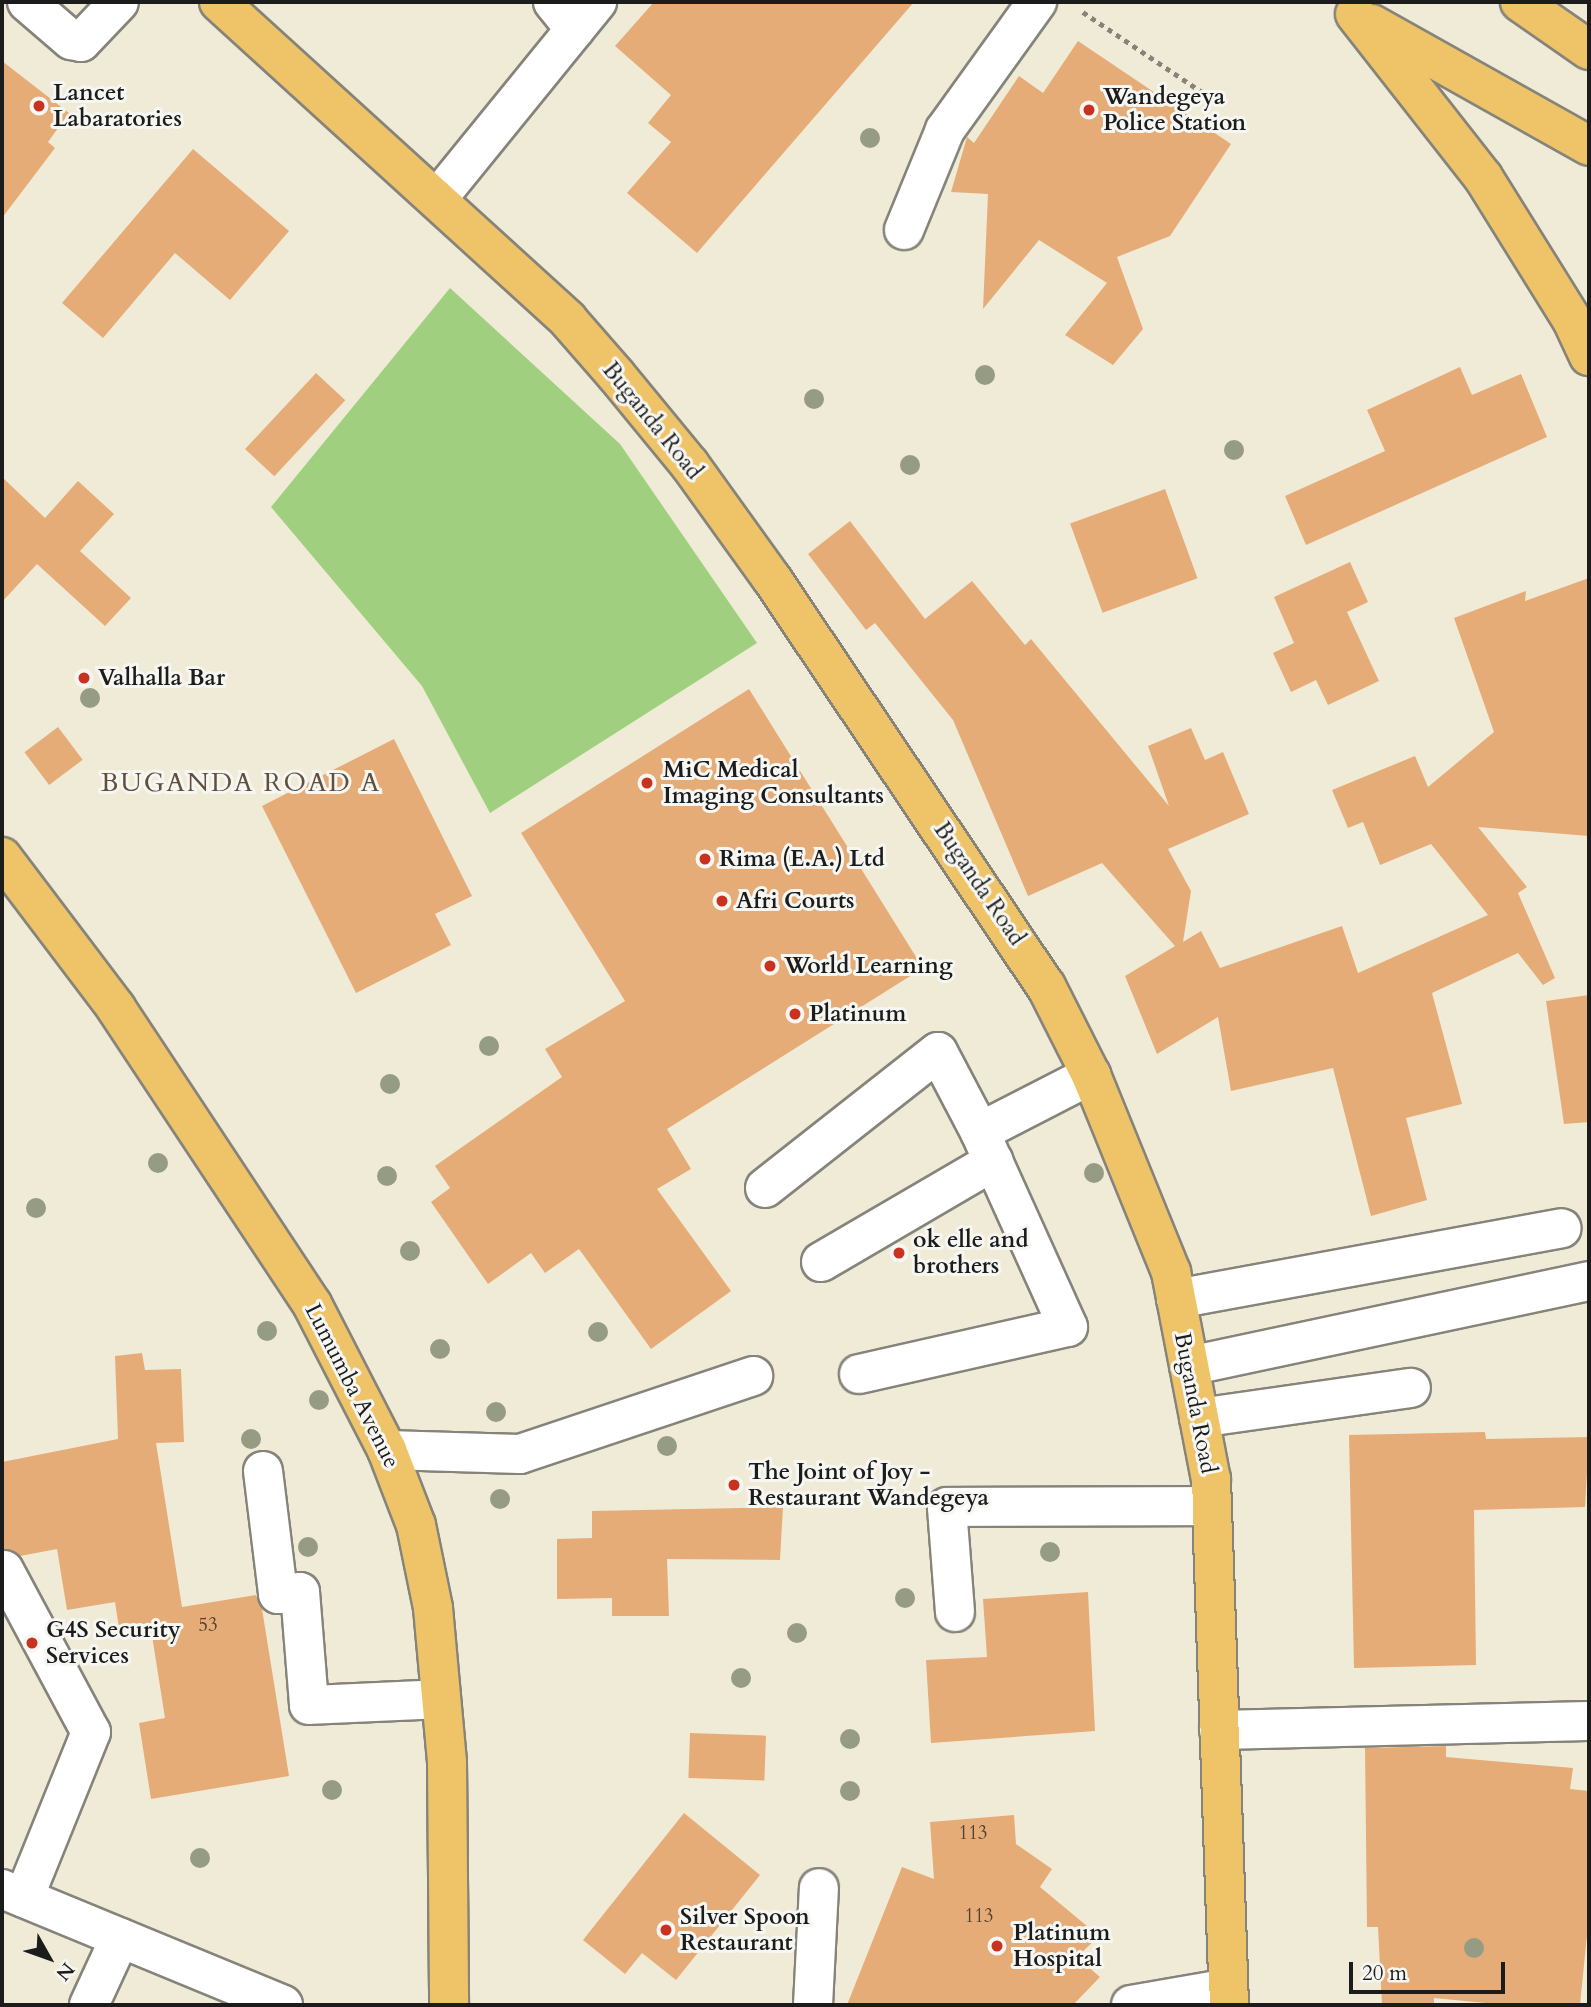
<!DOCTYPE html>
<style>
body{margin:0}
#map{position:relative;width:1591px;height:2007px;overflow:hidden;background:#f0ebd7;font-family:Cardo,serif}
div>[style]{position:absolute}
.green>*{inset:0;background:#a0d07f}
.building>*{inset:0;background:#e6ac78;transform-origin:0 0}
.path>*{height:4.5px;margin-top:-2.25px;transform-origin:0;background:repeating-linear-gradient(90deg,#86847a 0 5px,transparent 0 10px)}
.roads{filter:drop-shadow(2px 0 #86847a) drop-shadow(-2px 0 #86847a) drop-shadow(0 2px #86847a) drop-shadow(0 -2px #86847a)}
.minor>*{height:38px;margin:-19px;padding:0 19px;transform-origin:19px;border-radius:19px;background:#fff}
.major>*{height:38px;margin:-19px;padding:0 19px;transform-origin:19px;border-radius:19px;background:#efc469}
.trees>*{width:20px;height:20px;margin:-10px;border-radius:50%;background:#959c83}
.dots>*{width:19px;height:19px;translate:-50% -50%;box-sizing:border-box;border:4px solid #f6f6f2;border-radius:50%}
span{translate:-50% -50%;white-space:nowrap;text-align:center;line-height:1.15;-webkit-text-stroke:6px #f6f6f2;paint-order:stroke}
.number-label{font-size:19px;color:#4e4033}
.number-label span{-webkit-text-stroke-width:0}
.poi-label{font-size:23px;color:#1c1c1c;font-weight:700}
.left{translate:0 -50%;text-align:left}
.street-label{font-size:23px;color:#1c1c1c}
.quarter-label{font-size:26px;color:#634e3c;letter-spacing:2px}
.frame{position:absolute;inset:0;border:4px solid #1c1c1c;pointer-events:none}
.north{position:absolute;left:14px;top:1923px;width:70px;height:70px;-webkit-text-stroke:5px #f6f6f2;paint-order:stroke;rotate:130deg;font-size:19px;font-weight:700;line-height:28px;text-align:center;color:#1c1c1c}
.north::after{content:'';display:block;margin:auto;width:24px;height:32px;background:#1c1c1c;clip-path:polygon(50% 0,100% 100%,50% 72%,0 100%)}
.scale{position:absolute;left:1349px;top:1962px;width:156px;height:32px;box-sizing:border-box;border:4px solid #1c1c1c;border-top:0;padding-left:9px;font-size:21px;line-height:24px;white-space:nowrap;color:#1c1c1c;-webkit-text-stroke:5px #f6f6f2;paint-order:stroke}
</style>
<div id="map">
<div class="green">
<div style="clip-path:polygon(450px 288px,620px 444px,757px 643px,490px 813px,422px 686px,271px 507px)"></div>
</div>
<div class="building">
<div style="clip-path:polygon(654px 2px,914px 2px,697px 253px,627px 193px,671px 142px,648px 123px,671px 95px,615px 46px)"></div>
<div style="clip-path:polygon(1078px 41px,1231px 144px,1170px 236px,1117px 257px,1143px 329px,1113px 365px,1065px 335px,1107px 283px,1039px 240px,983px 309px,988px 194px,951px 192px,967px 137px,974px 143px,1019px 76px,1043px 93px)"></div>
<div style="clip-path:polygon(2px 61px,69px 113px,48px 142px,55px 148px,2px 218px)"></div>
<div style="clip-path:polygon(193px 149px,289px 231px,230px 300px,175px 253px,103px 338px,62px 303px)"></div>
<div style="clip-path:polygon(1460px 367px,1472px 395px,1521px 374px,1547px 437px,1306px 545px,1285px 496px,1385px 451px,1367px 410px)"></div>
<div style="left:316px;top:373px;width:40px;height:104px;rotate:43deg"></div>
<div style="clip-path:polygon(2px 477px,45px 518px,78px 481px,114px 514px,80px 551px,131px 598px,105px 626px,37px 564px,2px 602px)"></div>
<div style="left:1165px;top:489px;width:95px;height:101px;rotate:70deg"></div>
<div style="clip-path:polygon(850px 521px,925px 619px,972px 581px,1025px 645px,1031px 639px,1169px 806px,1148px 746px,1191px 728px,1205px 760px,1223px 752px,1249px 814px,1168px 849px,1191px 891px,1183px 942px,1201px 931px,1220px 968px,1342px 926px,1358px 973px,1488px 915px,1431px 844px,1380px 865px,1363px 822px,1348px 828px,1332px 790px,1415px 756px,1428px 787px,1494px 732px,1454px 618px,1526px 591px,1525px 601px,1589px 578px,1589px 836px,1478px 827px,1527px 887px,1518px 893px,1555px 978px,1543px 985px,1518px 953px,1432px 993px,1462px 1104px,1406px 1118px,1427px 1200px,1371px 1216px,1333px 1068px,1231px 1091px,1218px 1017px,1157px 1054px,1125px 976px,1175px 946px,1102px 863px,1028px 896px,953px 720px,875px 623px,866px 630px,808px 554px)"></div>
<div style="clip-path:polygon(1350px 562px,1368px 602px,1347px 612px,1379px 681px,1328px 705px,1316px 680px,1291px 692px,1273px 653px,1294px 643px,1274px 597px)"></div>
<div style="clip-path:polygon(749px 689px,923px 968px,667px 1129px,691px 1169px,657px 1189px,731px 1291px,651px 1349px,579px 1249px,545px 1273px,531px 1253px,488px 1284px,431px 1202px,450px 1188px,435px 1166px,562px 1077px,545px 1049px,625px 1001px,521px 833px)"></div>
<div style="left:58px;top:727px;width:41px;height:42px;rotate:53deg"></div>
<div style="clip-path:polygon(394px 739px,472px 896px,435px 914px,451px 945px,356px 993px,262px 806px)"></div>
<div style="clip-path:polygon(1589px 995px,1589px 1122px,1564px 1124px,1546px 1001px)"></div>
<div style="clip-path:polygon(142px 1353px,145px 1370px,181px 1369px,184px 1442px,156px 1443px,182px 1607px,256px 1595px,262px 1609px,289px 1776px,151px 1799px,139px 1723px,165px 1718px,150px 1623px,119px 1628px,115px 1602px,67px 1610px,57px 1549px,20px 1556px,2px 1549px,2px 1462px,118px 1439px,115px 1356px)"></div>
<div style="clip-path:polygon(1485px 1432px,1486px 1439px,1589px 1437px,1585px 1507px,1474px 1510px,1476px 1665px,1354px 1668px,1349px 1435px)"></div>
<div style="clip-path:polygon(783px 1507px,780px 1560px,667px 1559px,669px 1616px,612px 1616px,612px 1598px,557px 1599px,557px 1539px,592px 1538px,592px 1511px)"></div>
<div style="clip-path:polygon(1088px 1592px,1095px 1731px,931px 1743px,926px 1660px,987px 1657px,983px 1599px)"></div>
<div style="left:690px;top:1733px;width:76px;height:45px;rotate:2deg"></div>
<div style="clip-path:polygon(1446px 1746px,1446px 1757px,1573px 1768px,1570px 1789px,1589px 1791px,1589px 1915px,1580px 2005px,1506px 2005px,1434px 1998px,1434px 2005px,1382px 2005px,1378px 1927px,1367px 1927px,1365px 1748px)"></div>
<div style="clip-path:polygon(684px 1813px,760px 1875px,676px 1980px,642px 1953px,625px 1974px,583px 1940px)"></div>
<div style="clip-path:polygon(1014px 1815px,1016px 1844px,1052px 1869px,1040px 1887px,1099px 1936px,1077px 1957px,1100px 1977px,1073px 2005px,847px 2005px,902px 1867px,934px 1879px,930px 1822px)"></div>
</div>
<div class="path">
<div style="left:1083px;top:12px;width:161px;rotate:33.9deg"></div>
</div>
<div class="roads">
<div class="minor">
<div style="left:27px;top:2px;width:58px;rotate:40.8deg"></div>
<div style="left:71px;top:40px;width:10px;rotate:11deg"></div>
<div style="left:81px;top:42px;width:55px;rotate:-46.5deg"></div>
<div style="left:553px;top:2px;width:35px;rotate:51deg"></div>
<div style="left:437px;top:199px;width:254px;rotate:-50.9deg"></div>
<div style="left:904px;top:230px;width:108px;rotate:-67.7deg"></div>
<div style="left:945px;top:130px;width:158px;rotate:-54.3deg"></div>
<div style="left:765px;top:1188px;width:220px;rotate:-38.2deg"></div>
<div style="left:938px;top:1052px;width:90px;rotate:62.3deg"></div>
<div style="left:821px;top:1262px;width:200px;rotate:-30.3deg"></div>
<div style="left:1176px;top:1299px;width:392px;rotate:-10.4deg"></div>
<div style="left:1189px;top:1366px;width:409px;rotate:-12deg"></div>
<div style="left:859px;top:1374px;width:214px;rotate:-12.7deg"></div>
<div style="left:1068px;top:1327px;width:214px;rotate:-114.3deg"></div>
<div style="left:980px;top:1132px;width:125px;rotate:-27.2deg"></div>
<div style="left:1199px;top:1418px;width:214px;rotate:-8.1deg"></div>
<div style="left:387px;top:1450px;width:133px;rotate:1.7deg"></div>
<div style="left:520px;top:1454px;width:246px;rotate:-18.5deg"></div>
<div style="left:263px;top:1471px;width:124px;rotate:83deg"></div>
<div style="left:278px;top:1594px;width:22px;rotate:-5deg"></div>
<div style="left:300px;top:1592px;width:113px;rotate:85.4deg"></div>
<div style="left:309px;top:1705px;width:132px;rotate:-2.6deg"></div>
<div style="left:4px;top:1570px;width:184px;rotate:61.8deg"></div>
<div style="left:91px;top:1732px;width:179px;rotate:112deg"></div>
<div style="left:955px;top:1612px;width:105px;rotate:-94.4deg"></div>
<div style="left:947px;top:1507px;width:265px;rotate:-0.2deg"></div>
<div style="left:1219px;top:1730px;width:370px;rotate:-1.4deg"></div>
<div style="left:2px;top:1889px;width:304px;rotate:22.4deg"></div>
<div style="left:89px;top:2005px;width:74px;rotate:-65.2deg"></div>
<div style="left:813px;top:2005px;width:117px;rotate:-87.1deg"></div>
<div style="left:1131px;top:2005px;width:98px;rotate:-9.9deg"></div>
</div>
<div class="major">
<div style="left:219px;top:2px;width:472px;rotate:42.3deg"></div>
<div style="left:568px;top:320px;width:73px;rotate:48.9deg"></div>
<div style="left:616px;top:375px;width:117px;rotate:50.6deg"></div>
<div style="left:690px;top:465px;width:140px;rotate:54.3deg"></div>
<div style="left:772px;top:579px;width:491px;rotate:56.1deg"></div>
<div style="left:1046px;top:986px;width:100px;rotate:63.2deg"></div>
<div style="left:1091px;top:1075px;width:213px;rotate:67.9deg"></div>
<div style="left:1171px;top:1272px;width:211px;rotate:79.1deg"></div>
<div style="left:1211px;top:1479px;width:526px;rotate:88.04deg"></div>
<div style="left:1520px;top:2px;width:84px;rotate:34.8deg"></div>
<div style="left:1355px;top:14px;width:207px;rotate:51.9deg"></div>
<div style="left:1483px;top:177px;width:168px;rotate:58.1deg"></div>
<div style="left:1572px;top:320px;width:40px;rotate:65deg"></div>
<div style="left:1372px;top:24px;width:249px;rotate:29.3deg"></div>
<div style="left:2px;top:857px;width:189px;rotate:52.9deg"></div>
<div style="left:116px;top:1008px;width:355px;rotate:56.5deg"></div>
<div style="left:312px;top:1304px;width:164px;rotate:62.8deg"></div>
<div style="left:387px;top:1450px;width:80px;rotate:68.9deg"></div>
<div style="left:416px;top:1525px;width:85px;rotate:78.4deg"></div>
<div style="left:433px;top:1608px;width:155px;rotate:84.8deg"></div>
<div style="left:447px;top:1762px;width:243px;rotate:89.5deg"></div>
</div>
</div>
<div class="trees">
<div style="left:870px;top:138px"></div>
<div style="left:985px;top:375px"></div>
<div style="left:814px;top:399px"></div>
<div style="left:1234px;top:450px"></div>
<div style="left:910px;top:465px"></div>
<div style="left:90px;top:698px"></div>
<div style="left:489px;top:1046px"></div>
<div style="left:390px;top:1084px"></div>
<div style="left:158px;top:1163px"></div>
<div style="left:1094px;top:1173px"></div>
<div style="left:387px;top:1176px"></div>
<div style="left:36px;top:1208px"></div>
<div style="left:410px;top:1251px"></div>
<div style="left:267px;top:1331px"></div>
<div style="left:598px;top:1332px"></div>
<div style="left:440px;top:1349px"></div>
<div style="left:319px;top:1400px"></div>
<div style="left:496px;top:1412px"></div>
<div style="left:251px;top:1439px"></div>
<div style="left:667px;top:1446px"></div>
<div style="left:500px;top:1499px"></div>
<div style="left:308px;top:1547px"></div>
<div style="left:1050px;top:1552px"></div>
<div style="left:905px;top:1598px"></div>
<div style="left:797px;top:1633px"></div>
<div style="left:741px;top:1678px"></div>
<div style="left:850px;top:1739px"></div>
<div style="left:332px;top:1790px"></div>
<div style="left:850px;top:1791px"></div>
<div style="left:200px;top:1858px"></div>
<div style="left:1474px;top:1948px"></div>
</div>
<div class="dots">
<div style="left:39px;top:106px;background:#c8321e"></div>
<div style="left:1089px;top:110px;background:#c8321e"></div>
<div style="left:84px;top:678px;background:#c8321e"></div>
<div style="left:647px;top:783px;background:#c8321e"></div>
<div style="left:705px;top:859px;background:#c8321e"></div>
<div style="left:722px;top:901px;background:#c8321e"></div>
<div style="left:770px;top:966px;background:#c8321e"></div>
<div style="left:795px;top:1014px;background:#c8321e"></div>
<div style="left:899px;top:1253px;background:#c8321e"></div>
<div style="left:734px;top:1485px;background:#c8321e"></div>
<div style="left:32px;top:1643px;background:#c8321e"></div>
<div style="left:666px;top:1930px;background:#c8321e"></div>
<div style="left:997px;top:1946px;background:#c8321e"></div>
</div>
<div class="number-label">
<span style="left:208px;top:1626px">53</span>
<span style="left:973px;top:1834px">113</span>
<span style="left:979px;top:1917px">113</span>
</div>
<div class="poi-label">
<span class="left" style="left:53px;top:106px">Lancet<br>Labaratories</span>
<span class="left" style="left:1103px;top:110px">Wandegeya<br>Police Station</span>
<span class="left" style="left:98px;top:678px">Valhalla Bar</span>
<span class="left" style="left:663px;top:783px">MiC Medical<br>Imaging Consultants</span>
<span class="left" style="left:719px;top:859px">Rima (E.A.) Ltd</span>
<span class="left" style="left:736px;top:901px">Afri Courts</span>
<span class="left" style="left:784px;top:966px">World Learning</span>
<span class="left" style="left:809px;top:1014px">Platinum</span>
<span class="left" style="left:913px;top:1253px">ok elle and<br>brothers</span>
<span class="left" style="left:748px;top:1485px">The Joint of Joy -<br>Restaurant Wandegeya</span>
<span class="left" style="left:46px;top:1643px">G4S Security<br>Services</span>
<span class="left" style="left:680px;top:1930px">Silver Spoon<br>Restaurant</span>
<span class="left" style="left:1013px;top:1946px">Platinum<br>Hospital</span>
</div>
<div class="street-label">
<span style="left:652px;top:421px;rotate:51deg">Buganda Road</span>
<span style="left:979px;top:884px;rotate:56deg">Buganda Road</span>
<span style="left:352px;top:1386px;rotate:63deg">Lumumba Avenue</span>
<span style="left:1195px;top:1403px;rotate:79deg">Buganda Road</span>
</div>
<div class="quarter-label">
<span style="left:241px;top:783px">BUGANDA ROAD A</span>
</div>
<div class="frame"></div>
<div class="north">N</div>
<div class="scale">20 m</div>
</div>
